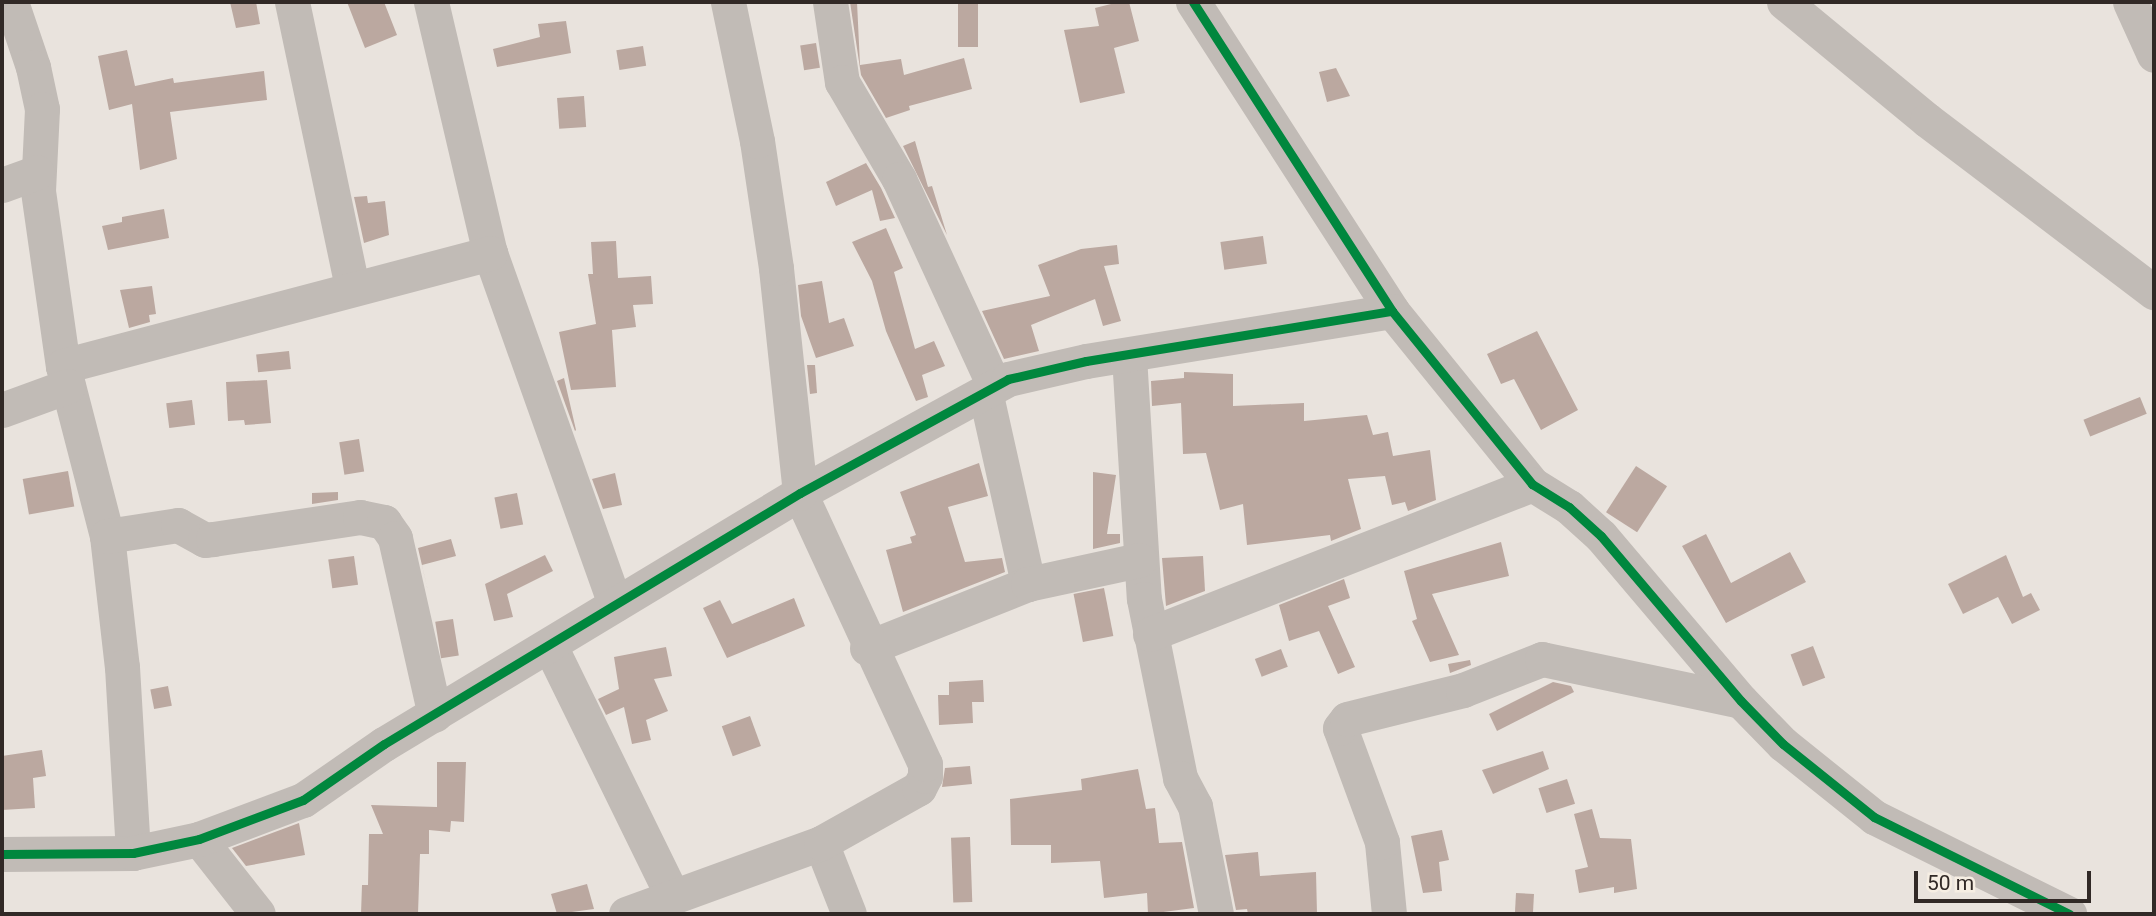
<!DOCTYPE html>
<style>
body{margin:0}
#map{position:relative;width:2156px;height:916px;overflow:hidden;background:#e9e3dd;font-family:Roboto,sans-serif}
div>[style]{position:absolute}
.building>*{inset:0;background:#bba8a0;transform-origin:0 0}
.minor>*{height:35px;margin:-17.5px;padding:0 17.5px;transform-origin:17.5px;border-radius:17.5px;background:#c1bbb6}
.cycleway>*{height:9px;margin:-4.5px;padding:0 4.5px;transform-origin:4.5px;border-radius:4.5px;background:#00873e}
span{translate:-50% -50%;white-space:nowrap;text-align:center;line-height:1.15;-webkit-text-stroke:6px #f6eee3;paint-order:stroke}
.frame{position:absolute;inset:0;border:4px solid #312926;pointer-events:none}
.scale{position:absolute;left:1914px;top:871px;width:177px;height:32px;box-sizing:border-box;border:4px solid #312926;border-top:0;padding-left:9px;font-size:21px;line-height:24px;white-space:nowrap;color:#312926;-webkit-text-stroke:5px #f6eee3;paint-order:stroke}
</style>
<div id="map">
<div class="building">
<div style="clip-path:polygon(230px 2px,256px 2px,260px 24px,236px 28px)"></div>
<div style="clip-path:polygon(347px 2px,384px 2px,397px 35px,365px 48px)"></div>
<div style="clip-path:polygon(850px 2px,857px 2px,860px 65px,901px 59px,904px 75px,964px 58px,972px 89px,909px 106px,910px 110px,886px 118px,861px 75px)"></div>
<div style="left:958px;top:2px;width:20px;height:45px"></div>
<div style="clip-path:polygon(1119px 2px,1129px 2px,1139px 41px,1114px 48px,1125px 93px,1080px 103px,1064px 30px,1099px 26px,1095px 8px)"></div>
<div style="clip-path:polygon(566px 21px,571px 53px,497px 67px,493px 49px,540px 37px,538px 24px)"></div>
<div style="left:816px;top:43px;width:25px;height:16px;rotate:81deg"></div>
<div style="left:643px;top:46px;width:20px;height:27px;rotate:81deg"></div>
<div style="clip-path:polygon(127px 50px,135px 86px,173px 78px,174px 83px,264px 71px,267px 100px,170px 112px,177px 159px,140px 170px,132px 104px,109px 110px,98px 56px)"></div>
<div style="clip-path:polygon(1336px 68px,1350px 96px,1327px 102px,1319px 72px)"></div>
<div style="left:584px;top:96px;width:31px;height:27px;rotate:86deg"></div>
<div style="clip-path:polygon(915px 141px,928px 187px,932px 186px,947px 235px,903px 146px)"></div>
<div style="clip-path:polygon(866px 163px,881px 188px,895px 218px,880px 221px,872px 190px,836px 206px,826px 182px)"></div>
<div style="clip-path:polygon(367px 196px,368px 203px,385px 201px,389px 235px,364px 243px,354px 197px)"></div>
<div style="clip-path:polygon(164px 209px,169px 238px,108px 250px,102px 226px,122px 222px,122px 217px)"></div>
<div style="clip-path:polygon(886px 228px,903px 268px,894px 272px,915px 349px,934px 341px,945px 366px,922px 375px,928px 397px,916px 401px,886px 331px,872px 281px,852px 242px)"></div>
<div style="left:1263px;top:236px;width:28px;height:43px;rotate:82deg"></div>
<div style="clip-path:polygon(616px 241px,618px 278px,651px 276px,653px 304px,633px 305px,636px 327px,612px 330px,616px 387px,571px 390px,559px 332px,596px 324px,588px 274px,593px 274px,591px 242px)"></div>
<div style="clip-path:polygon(1117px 245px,1119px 264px,1104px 266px,1121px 321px,1103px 326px,1095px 299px,1031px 325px,1039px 351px,1004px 359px,982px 311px,1050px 296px,1038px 265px,1081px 249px)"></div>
<div style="clip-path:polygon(822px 281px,829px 323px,844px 318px,854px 346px,816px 358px,801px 316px,798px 285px)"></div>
<div style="clip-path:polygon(152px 286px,156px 314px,149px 315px,150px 322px,129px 328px,120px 290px)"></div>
<div style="clip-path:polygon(1537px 331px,1578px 410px,1541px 430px,1514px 379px,1501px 384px,1487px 354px)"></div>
<div style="left:289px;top:351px;width:18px;height:33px;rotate:84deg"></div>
<div style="clip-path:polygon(807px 365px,815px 365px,817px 393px,810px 394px)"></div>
<div style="clip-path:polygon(1184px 372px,1233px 374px,1233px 406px,1304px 403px,1304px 421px,1367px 415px,1373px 435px,1388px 432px,1393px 456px,1430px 450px,1436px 500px,1408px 511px,1405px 502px,1392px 505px,1385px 476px,1348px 479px,1361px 529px,1331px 541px,1330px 535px,1247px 545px,1243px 504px,1220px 510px,1206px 453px,1183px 454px,1181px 403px,1152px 406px,1151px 381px,1184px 378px)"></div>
<div style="clip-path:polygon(564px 378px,576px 430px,575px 431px,557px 381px)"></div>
<div style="clip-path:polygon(267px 380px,271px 423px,245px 425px,244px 420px,228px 421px,226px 382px)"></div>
<div style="left:2140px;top:397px;width:18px;height:61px;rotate:68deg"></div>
<div style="left:192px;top:400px;width:25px;height:26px;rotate:83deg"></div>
<div style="left:359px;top:439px;width:33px;height:20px;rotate:81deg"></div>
<div style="clip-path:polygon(979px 463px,988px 496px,948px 507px,965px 562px,1002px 558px,1005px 572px,903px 612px,886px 550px,912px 543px,910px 537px,916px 535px,900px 492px)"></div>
<div style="left:1636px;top:466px;width:37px;height:55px;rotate:33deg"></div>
<div style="left:68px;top:471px;width:36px;height:46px;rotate:80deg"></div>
<div style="clip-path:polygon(1093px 472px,1116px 475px,1107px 534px,1120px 534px,1120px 543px,1093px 549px)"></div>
<div style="clip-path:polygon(615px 473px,622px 505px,603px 509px,592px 479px)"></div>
<div style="clip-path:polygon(338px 492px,338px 500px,312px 504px,312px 493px)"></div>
<div style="left:517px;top:493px;width:32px;height:23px;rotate:79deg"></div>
<div style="clip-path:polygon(1706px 534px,1731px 583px,1790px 552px,1806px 582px,1726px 623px,1682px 546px)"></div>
<div style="clip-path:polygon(451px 539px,456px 556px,422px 565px,430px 600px,418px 548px)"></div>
<div style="clip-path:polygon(1501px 542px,1509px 576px,1432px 594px,1459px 655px,1430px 662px,1412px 621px,1417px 619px,1404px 571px)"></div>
<div style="clip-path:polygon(545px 555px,553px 571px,507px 594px,513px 617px,494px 621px,485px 584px)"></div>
<div style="clip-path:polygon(2006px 555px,2023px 597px,2031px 593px,2040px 610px,2012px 624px,1998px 597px,1963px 614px,1948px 584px)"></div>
<div style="left:354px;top:556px;width:29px;height:26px;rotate:82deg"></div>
<div style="clip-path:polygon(1203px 556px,1205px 591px,1166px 606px,1162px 558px)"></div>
<div style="clip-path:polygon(1344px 579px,1350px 598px,1328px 606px,1355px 667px,1338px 674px,1319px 631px,1289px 641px,1279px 605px)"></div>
<div style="left:1104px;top:588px;width:49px;height:31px;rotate:79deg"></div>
<div style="clip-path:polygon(794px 598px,805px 626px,727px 658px,703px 608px,720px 600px,732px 624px)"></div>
<div style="left:453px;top:619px;width:37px;height:18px;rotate:81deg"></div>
<div style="left:1813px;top:646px;width:34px;height:24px;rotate:69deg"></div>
<div style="clip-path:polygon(666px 647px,672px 676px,654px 679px,668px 711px,646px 720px,651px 740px,632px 744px,624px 707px,606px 715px,598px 699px,619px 689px,614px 657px)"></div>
<div style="left:1281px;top:649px;width:19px;height:28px;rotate:69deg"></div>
<div style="clip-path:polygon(1470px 660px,1471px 665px,1450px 673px,1448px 664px)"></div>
<div style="clip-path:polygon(983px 680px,984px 702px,972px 702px,973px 723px,939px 725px,938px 695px,949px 695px,949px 682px)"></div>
<div style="clip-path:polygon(1553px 682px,1571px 686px,1574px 692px,1497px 731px,1489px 714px)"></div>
<div style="left:168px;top:686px;width:20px;height:18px;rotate:79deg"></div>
<div style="left:750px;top:716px;width:32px;height:30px;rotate:70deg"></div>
<div style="clip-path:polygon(42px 750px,46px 776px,33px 778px,35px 808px,2px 810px,2px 756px)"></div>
<div style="clip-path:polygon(1543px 751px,1549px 769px,1493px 794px,1482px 770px)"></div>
<div style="clip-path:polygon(437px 762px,466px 762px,464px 822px,451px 821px,450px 832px,429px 830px,429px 854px,420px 854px,418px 914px,361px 914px,362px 885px,368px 885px,369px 834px,383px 834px,371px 805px,437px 807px)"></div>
<div style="clip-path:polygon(970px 766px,972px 784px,942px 787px,945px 768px)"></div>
<div style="clip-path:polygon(1138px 769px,1146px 809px,1155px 808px,1159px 843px,1182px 842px,1194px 908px,1148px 914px,1147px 893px,1104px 898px,1100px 861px,1051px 863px,1051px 845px,1011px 845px,1010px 799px,1082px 790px,1081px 779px)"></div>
<div style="left:1567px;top:779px;width:26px;height:30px;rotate:72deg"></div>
<div style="clip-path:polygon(1592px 809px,1600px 838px,1631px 839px,1637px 889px,1614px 893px,1614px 887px,1579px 893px,1575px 870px,1588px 867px,1574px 814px)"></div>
<div style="clip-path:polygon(299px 823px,305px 855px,246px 866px,232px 848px)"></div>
<div style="clip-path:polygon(1442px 830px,1449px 860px,1439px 862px,1442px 891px,1423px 893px,1411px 836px)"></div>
<div style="left:970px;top:837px;width:65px;height:19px;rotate:88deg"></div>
<div style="clip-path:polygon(1258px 852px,1260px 876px,1316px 872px,1317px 914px,1248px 914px,1247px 909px,1236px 910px,1225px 855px)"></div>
<div style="clip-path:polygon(587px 884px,594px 909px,557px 914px,551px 894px)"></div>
<div style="left:1516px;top:893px;width:18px;height:21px;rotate:3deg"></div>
</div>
<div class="minor">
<div style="left:11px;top:2px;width:69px;rotate:71.3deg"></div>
<div style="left:33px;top:67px;width:43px;rotate:77.9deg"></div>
<div style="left:42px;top:109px;width:82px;rotate:92.8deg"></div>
<div style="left:38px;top:191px;width:177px;rotate:81.9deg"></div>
<div style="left:63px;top:366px;width:176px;rotate:75.5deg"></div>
<div style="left:107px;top:536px;width:132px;rotate:83.5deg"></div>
<div style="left:122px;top:667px;width:186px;rotate:86.6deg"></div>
<div style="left:292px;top:2px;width:290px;rotate:78.1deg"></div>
<div style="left:431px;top:2px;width:258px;rotate:76.8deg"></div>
<div style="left:490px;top:253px;width:373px;rotate:70.4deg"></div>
<div style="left:830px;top:2px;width:81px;rotate:81.5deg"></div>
<div style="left:842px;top:82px;width:113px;rotate:59.6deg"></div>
<div style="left:899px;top:179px;width:228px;rotate:65.3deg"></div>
<div style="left:1193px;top:2px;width:368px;rotate:57.2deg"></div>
<div style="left:1392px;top:311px;width:223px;rotate:51deg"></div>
<div style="left:1532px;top:484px;width:44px;rotate:31.9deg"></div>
<div style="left:1569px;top:507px;width:43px;rotate:42.2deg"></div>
<div style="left:1601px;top:536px;width:216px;rotate:49.7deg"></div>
<div style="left:1741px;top:701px;width:60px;rotate:45.7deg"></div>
<div style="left:1783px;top:744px;width:117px;rotate:38.7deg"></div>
<div style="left:1874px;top:817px;width:218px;rotate:26.4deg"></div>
<div style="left:1784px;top:2px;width:185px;rotate:39.5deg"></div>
<div style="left:1927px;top:120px;width:285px;rotate:37.2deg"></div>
<div style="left:2130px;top:2px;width:58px;rotate:65.6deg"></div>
<div style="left:2px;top:185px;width:37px;rotate:-20deg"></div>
<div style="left:1129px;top:356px;width:243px;rotate:86.5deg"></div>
<div style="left:1144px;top:599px;width:183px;rotate:78.6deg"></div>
<div style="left:1180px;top:778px;width:32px;rotate:62deg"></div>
<div style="left:1195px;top:806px;width:110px;rotate:79deg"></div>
<div style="left:63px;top:366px;width:442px;rotate:-14.8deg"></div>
<div style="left:985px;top:391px;width:198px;rotate:77.4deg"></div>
<div style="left:2px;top:410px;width:70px;rotate:-20deg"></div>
<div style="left:107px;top:536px;width:72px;rotate:-8.8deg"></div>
<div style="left:178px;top:525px;width:31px;rotate:29deg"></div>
<div style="left:205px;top:540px;width:8px;rotate:-7deg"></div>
<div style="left:213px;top:539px;width:149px;rotate:-8.5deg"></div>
<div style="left:360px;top:517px;width:25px;rotate:12deg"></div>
<div style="left:384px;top:522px;width:19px;rotate:55deg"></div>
<div style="left:395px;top:538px;width:181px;rotate:77.3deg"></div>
<div style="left:1150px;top:634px;width:410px;rotate:-21.4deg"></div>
<div style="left:550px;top:646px;width:277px;rotate:63.9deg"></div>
<div style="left:867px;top:648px;width:173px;rotate:-21.7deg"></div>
<div style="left:1028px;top:584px;width:114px;rotate:-12.2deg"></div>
<div style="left:199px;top:839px;width:95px;rotate:51.8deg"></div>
<div style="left:821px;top:843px;width:76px;rotate:68.5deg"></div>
<div style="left:2px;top:854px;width:131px;rotate:-0.4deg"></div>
<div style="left:133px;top:853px;width:67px;rotate:-12deg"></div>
<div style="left:199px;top:839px;width:111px;rotate:-20.6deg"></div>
<div style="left:303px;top:800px;width:98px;rotate:-34.7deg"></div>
<div style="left:384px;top:744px;width:486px;rotate:-31.1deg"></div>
<div style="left:800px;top:493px;width:237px;rotate:-28.7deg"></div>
<div style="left:1008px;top:379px;width:80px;rotate:-13deg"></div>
<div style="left:1086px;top:361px;width:310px;rotate:-9.3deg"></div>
<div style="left:626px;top:914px;width:208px;rotate:-20deg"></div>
<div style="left:821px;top:843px;width:112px;rotate:-29.3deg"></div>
<div style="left:919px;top:788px;width:13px;rotate:-63deg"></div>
<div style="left:925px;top:776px;width:12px;rotate:-90deg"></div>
<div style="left:925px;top:764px;width:298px;rotate:-114.8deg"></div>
<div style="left:800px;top:493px;width:226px;rotate:-96.1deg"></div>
<div style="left:776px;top:268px;width:128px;rotate:-98.5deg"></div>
<div style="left:757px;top:141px;width:142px;rotate:-101.8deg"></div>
<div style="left:1389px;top:914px;width:72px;rotate:-95.6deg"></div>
<div style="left:1382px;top:842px;width:121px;rotate:-110.2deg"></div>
<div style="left:1340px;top:728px;width:11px;rotate:-52deg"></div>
<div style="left:1347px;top:719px;width:120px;rotate:-14deg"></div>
<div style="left:1463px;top:690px;width:85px;rotate:-21.4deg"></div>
<div style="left:1542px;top:659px;width:203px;rotate:11.9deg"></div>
</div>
<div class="cycleway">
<div style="left:1193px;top:2px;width:368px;rotate:57.2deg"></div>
<div style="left:1392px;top:311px;width:223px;rotate:51deg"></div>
<div style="left:1532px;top:484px;width:44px;rotate:31.9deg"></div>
<div style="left:1569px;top:507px;width:43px;rotate:42.2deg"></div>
<div style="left:1601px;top:536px;width:216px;rotate:49.7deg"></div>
<div style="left:1741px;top:701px;width:60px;rotate:45.7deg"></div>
<div style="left:1783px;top:744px;width:117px;rotate:38.7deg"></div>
<div style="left:1874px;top:817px;width:218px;rotate:26.4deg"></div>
<div style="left:2px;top:854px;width:131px;rotate:-0.4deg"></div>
<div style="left:133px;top:853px;width:67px;rotate:-12deg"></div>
<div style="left:199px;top:839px;width:111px;rotate:-20.6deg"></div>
<div style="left:303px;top:800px;width:98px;rotate:-34.7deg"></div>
<div style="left:384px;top:744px;width:486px;rotate:-31.1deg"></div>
<div style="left:800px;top:493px;width:237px;rotate:-28.7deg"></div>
<div style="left:1008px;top:379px;width:80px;rotate:-13deg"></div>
<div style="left:1086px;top:361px;width:310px;rotate:-9.3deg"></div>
</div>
<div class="frame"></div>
<div class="scale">50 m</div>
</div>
